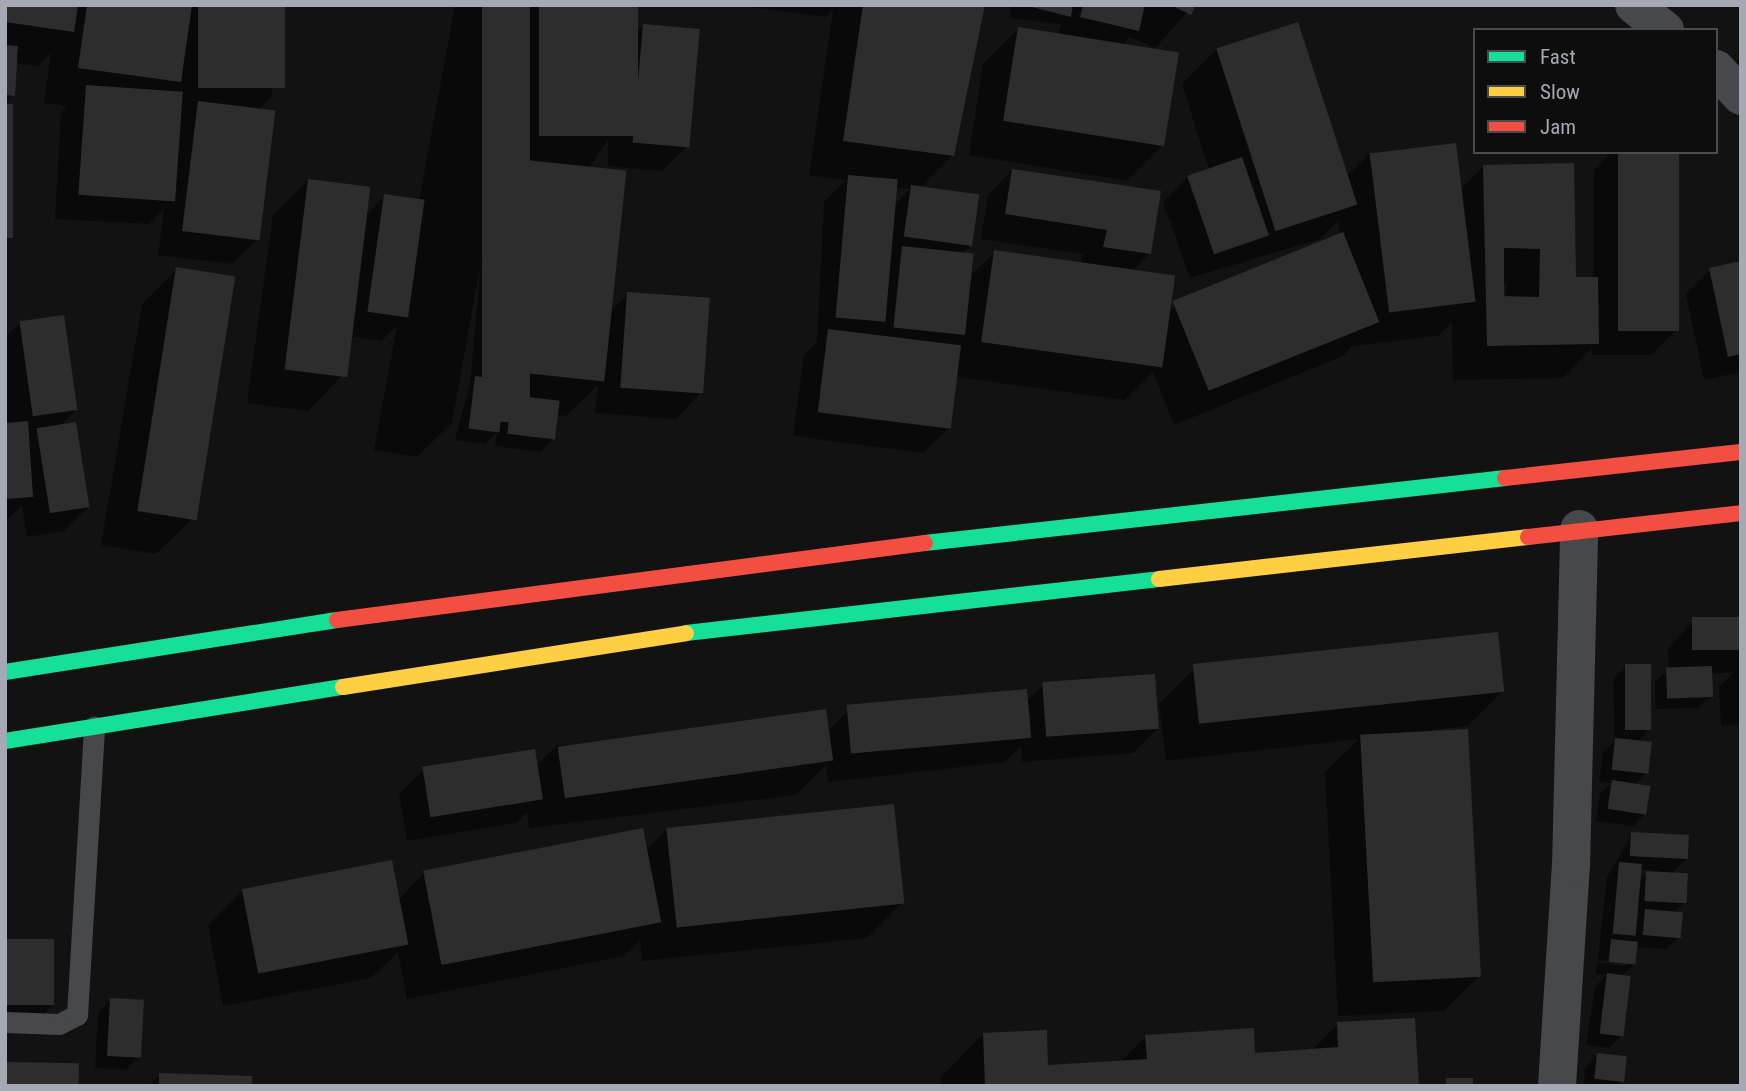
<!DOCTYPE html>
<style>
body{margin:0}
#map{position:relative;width:1746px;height:1091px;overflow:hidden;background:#121213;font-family:"Roboto Condensed",sans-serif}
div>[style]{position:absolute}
.shadow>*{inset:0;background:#0007}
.building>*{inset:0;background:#2d2d2e;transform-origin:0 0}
.lane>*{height:21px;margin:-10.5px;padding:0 10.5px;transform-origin:10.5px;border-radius:10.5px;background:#47484b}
.street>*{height:38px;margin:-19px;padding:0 19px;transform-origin:19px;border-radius:19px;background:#47484b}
.fast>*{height:16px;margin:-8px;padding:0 8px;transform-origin:8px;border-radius:8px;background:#16e098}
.slow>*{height:16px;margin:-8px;padding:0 8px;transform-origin:8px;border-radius:8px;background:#ffcf43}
.jam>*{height:16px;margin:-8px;padding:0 8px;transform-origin:8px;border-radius:8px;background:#f24e42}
span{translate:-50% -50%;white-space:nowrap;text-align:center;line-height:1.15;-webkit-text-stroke:6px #0d0d0e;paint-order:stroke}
.frame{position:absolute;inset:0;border:7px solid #a4a9b3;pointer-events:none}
.legend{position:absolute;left:1473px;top:28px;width:245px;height:126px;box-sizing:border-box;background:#0d0d0e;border:2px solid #494b50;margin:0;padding:9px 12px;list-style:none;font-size:21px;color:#a4a9b3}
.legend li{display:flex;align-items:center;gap:14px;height:35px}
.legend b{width:35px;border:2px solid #494b50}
</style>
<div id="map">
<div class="shadow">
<div style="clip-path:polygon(5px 5px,283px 5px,271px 98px,258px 110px,257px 240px,232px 264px,158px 255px,164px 209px,149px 224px,55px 219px,61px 112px,67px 106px,44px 103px,51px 53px,38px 66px,15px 63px,13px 95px,5px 103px)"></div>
<div style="clip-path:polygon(evenodd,455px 5px,636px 5px,629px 40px,643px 26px,687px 146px,662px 171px,608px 166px,608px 140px,589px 168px,609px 313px,628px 294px,700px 394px,676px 419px,595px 413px,598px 385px,566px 416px,557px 415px,553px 439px,541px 452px,495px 446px,497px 432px,485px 444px,455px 440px,470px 384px,481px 261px,452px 423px,417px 457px,374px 450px,397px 326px,381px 341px,348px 336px,342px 376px,308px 411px,247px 403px,273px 215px,308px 180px,365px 216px,385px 196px,419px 201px,455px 5px,498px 172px,513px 175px,493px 195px,498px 172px)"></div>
<div style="clip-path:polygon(evenodd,733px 5px,982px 5px,953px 155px,920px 188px,971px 245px,961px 254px,969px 277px,995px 252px,1081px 263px,1083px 254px,981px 239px,988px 195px,1012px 170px,1150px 253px,1133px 270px,1168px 310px,1340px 235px,1338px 221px,1320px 239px,1190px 278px,1163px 202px,1188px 177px,1209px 170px,1182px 84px,1217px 49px,1346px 177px,1369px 154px,1460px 190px,1484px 166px,1574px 279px,1593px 278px,1594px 170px,1611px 152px,1677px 152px,1676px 330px,1651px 355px,1592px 355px,1592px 348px,1563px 378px,1453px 380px,1452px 322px,1438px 336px,1352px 346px,1343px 356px,1174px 425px,1153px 372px,1125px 400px,955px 377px,948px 429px,923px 453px,793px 436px,804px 355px,817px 342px,824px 202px,846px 180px,809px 175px,833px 10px,826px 17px,733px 5px,895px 187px,910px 189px,894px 205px,895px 187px,733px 5px,1502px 283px,1506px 283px,1506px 298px,1502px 298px,1502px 283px)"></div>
<div style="clip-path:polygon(1012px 5px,1194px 5px,1155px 48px,1130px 37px,1122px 45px,1162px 146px,1127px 181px,969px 155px,983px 64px,1018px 29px,1058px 35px,1061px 24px,1009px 18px)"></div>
<div style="clip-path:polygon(1741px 56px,1741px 83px,1728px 73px)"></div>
<div style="clip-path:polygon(1741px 263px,1741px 372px,1704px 380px,1686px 294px,1710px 270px)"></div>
<div style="clip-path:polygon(177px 269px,191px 520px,156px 554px,101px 545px,142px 304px)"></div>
<div style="clip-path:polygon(20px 323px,76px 410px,59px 427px,89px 506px,64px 531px,27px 537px,22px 506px,5px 521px,5px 337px)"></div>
<div style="clip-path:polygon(1741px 619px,1741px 725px,1721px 726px,1719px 687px,1734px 672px,1711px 674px,1711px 696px,1698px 708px,1656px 709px,1655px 682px,1669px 669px,1668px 648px,1692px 623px)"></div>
<div style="clip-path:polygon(1626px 666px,1651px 728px,1637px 742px,1646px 773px,1634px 785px,1645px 814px,1633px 826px,1596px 821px,1600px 794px,1612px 783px,1599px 782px,1603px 752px,1615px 741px,1613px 679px)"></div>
<div style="clip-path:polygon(1194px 669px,1503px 691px,1468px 726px,1432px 730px,1479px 976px,1444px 1011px,1338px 1016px,1325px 772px,1359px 739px,1166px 761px,1159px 704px)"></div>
<div style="clip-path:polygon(1043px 685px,1158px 728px,1133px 753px,1022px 762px,1021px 746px,1005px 762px,828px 782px,826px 765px,796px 795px,529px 828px,527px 812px,516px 823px,407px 841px,399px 794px,424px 769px,536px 766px,557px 745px,827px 732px,848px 711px,1026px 702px)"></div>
<div style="clip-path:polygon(667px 829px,902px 903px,867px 938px,642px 961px,640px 941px,624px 956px,407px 999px,398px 952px,371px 978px,223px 1006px,208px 925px,243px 890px,398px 900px,424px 873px,646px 850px)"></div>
<div style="clip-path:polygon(evenodd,1632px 834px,1686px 860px,1671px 874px,1685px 902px,1674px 913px,1679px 937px,1666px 949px,1636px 947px,1634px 965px,1622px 976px,1621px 1036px,1609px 1048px,1586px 1045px,1595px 987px,1606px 975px,1596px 974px,1607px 877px,1632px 834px,1640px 870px,1650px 870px,1639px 881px,1640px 870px,1632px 834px,1599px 960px,1626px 963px,1626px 966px,1598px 963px,1599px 960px)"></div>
<div style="clip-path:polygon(5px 941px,53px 1005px,28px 1029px,5px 1029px)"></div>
<div style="clip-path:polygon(111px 1000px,139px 1057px,126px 1070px,95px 1068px,98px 1013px)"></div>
<div style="clip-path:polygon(1338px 1024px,1417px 1086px,941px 1086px,941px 1077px,983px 1034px,1047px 1066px,1120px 1062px,1146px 1036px,1253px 1055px,1311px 1051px)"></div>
<div style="clip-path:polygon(1597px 1055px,1623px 1080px,1617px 1086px,1584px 1086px,1585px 1068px)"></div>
<div style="clip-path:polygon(160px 1074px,250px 1086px,149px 1086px)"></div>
</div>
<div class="building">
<div style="clip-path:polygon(5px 5px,78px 5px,74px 32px,5px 22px)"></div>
<div style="clip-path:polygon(87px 5px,192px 5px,181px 82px,78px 68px)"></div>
<div style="left:198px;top:5px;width:87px;height:83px"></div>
<div style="left:482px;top:5px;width:48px;height:417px"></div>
<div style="left:539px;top:5px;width:99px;height:131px"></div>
<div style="clip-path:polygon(863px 5px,985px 5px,954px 156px,843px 141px)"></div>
<div style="clip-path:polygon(1024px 5px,1073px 5px,1071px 17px)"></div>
<div style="clip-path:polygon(1083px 5px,1145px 5px,1139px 31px,1080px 17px)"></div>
<div style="clip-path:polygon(1171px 5px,1196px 5px,1191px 15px)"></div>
<div style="left:1298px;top:22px;width:192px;height:86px;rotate:72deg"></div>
<div style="left:643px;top:24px;width:57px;height:119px;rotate:5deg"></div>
<div style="left:1018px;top:27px;width:163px;height:95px;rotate:9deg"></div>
<div style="clip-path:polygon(5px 45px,18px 46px,15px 96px,5px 95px)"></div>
<div style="left:86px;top:85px;width:97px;height:110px;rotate:4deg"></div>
<div style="left:198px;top:101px;width:78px;height:131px;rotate:7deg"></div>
<div style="left:5px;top:104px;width:8px;height:134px"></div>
<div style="left:1456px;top:143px;width:160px;height:87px;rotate:83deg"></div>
<div style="left:1618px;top:152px;width:61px;height:179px"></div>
<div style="left:1242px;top:157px;width:83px;height:58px;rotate:71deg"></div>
<div style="left:526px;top:160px;width:101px;height:212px;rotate:6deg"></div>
<div style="clip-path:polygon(evenodd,1574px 163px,1576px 277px,1598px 277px,1599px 344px,1487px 346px,1483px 165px,1574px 163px,1504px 248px,1540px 249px,1539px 297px,1504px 296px,1504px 248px)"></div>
<div style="clip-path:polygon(1012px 169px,1161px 191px,1151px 254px,1103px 247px,1107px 230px,1005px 214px)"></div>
<div style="left:848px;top:175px;width:50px;height:143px;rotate:5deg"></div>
<div style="left:308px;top:179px;width:63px;height:192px;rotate:7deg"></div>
<div style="left:911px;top:185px;width:69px;height:52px;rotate:8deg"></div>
<div style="left:384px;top:194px;width:41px;height:119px;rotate:8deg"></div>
<div style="left:1343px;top:232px;width:97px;height:184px;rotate:68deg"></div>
<div style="left:902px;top:246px;width:72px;height:82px;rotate:6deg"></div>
<div style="left:994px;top:250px;width:183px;height:93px;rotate:8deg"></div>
<div style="clip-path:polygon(1741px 261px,1741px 354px,1728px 357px,1709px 268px)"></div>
<div style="left:176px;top:267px;width:60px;height:247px;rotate:9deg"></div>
<div style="left:627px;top:292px;width:83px;height:96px;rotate:4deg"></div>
<div style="left:64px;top:315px;width:96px;height:45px;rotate:82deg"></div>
<div style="left:828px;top:329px;width:134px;height:84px;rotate:7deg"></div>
<div style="left:475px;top:376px;width:31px;height:53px;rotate:7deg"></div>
<div style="left:512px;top:395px;width:48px;height:39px;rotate:7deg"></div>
<div style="clip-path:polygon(28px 421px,33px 497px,5px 499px,5px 423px)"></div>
<div style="left:76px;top:422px;width:86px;height:40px;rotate:81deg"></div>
<div style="left:1741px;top:617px;width:33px;height:49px;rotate:90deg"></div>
<div style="left:1498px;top:632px;width:60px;height:307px;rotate:84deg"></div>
<div style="left:1625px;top:664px;width:26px;height:66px"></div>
<div style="left:1712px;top:666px;width:31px;height:46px;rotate:88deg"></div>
<div style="left:1155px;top:674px;width:55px;height:113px;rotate:86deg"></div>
<div style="left:1027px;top:689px;width:49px;height:181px;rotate:85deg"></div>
<div style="left:826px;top:709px;width:52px;height:271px;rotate:82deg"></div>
<div style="left:1468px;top:729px;width:248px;height:108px;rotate:87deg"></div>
<div style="left:1615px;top:738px;width:37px;height:32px;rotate:6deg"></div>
<div style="left:535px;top:749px;width:51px;height:114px;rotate:81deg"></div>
<div style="left:1612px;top:780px;width:39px;height:29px;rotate:9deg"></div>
<div style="left:894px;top:804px;width:100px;height:229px;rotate:84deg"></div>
<div style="left:643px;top:828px;width:96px;height:224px;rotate:79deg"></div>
<div style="left:1631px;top:832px;width:58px;height:24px;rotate:3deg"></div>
<div style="left:392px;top:860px;width:86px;height:153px;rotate:79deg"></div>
<div style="left:1619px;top:862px;width:23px;height:72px;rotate:5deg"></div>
<div style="left:1646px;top:871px;width:42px;height:30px;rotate:3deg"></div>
<div style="left:1645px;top:909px;width:38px;height:26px;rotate:5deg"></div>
<div style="left:5px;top:939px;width:49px;height:66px"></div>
<div style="left:1611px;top:939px;width:27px;height:23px;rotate:6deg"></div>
<div style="left:1607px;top:973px;width:24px;height:61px;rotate:7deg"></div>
<div style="left:110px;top:998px;width:34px;height:58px;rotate:3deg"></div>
<div style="clip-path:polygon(1415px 1018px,1419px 1086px,985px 1086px,983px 1033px,1047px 1030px,1048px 1065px,1147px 1059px,1145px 1035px,1254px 1028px,1255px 1053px,1338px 1047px,1337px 1022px)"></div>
<div style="left:1597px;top:1053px;width:30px;height:26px;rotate:6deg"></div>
<div style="left:5px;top:1062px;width:74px;height:24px;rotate:1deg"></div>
<div style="clip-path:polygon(159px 1073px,252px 1076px,252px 1086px,159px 1086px)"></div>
<div style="left:1473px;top:1078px;width:8px;height:27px;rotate:90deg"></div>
</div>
<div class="lane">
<div style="left:5px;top:1022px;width:54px;rotate:2.1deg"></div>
<div style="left:59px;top:1024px;width:20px;rotate:-27deg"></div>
<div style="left:77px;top:1015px;width:289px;rotate:-86.6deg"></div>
</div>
<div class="street">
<div style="left:1634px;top:5px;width:40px;rotate:39deg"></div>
<div style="left:1716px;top:69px;width:37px;rotate:47deg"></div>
<div style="left:1557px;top:1086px;width:220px;rotate:-86.4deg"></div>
<div style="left:1571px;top:866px;width:337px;rotate:-88.6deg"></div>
</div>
<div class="fast">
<div style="left:925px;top:543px;width:584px;rotate:-6.39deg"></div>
<div style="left:686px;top:633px;width:476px;rotate:-6.5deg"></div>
<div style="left:5px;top:672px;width:336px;rotate:-8.9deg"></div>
<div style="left:5px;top:741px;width:342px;rotate:-9.1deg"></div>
</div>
<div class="slow">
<div style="left:1159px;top:579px;width:371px;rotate:-6.5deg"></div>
<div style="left:343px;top:687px;width:347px;rotate:-8.9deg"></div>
</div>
<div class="jam">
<div style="left:1505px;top:478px;width:237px;rotate:-6.3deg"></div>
<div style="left:1528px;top:537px;width:214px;rotate:-6.4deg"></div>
<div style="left:337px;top:620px;width:593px;rotate:-7.46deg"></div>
</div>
<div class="frame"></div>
<ul class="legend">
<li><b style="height:9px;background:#16e098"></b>Fast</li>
<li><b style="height:9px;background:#ffcf43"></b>Slow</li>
<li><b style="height:9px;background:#f24e42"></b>Jam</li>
</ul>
</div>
